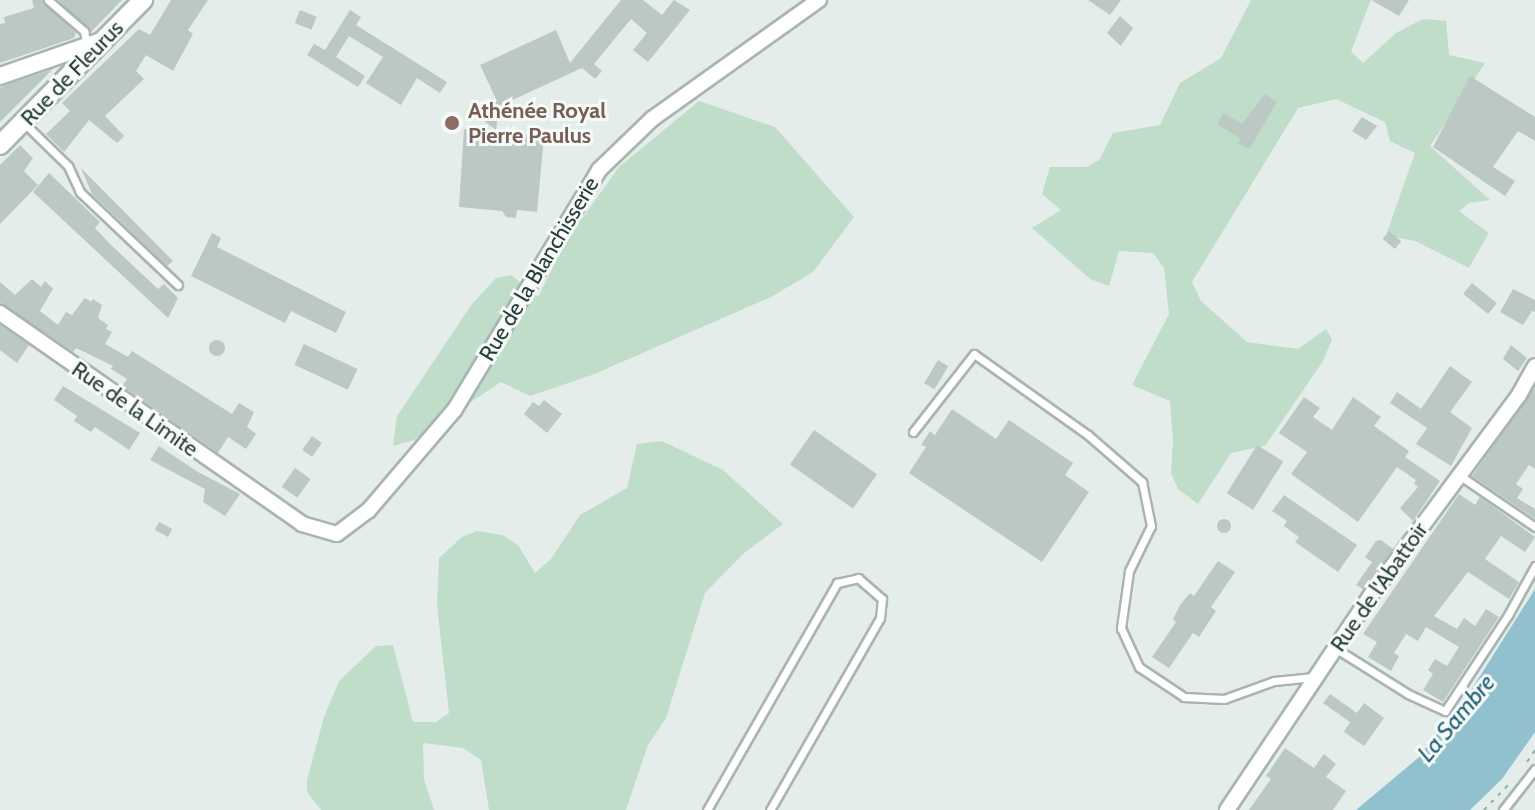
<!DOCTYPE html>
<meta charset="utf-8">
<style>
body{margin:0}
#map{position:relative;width:1535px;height:810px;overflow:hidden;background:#e5edea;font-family:Cabin,sans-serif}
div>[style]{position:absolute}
.green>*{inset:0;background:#c0ddca}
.water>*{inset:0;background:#91c0ce}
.building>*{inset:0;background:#bbc8c3;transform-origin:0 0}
.round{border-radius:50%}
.path>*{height:2px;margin-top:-1px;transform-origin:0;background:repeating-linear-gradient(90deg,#88afa5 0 4px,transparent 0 10px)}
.roads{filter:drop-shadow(2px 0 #a8b5b1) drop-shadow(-2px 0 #a8b5b1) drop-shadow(0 2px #a8b5b1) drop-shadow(0 -2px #a8b5b1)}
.service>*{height:7px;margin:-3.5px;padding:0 3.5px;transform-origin:3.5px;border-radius:3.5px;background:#fff}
.minor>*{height:14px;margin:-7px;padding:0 7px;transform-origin:7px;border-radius:7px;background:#fff}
.tertiary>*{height:16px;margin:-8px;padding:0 8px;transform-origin:8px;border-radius:8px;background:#fff}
.secondary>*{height:18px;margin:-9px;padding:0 9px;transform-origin:9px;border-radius:9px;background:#fff}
.dots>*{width:22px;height:22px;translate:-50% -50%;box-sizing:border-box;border:4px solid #f6faf8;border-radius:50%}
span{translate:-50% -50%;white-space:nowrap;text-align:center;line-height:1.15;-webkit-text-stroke:6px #f6faf8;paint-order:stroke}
.street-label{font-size:22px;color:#253e39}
.education-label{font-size:22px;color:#785e54;font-weight:700}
.left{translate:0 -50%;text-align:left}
.water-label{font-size:24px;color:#236377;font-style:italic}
</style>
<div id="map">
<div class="green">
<div style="clip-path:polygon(1251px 0,1371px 0,1351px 51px,1363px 63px,1396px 33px,1423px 19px,1446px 21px,1449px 55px,1485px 63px,1430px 146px,1490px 200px,1469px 203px,1459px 211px,1489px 233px,1469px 268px,1415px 241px,1386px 235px,1415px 153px,1390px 141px,1385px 122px,1336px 99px,1298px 108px,1192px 282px,1201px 301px,1247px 342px,1298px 349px,1326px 329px,1332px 339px,1323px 361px,1265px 446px,1231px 453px,1198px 504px,1178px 489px,1171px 473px,1173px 441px,1170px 401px,1132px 385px,1169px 314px,1164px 268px,1153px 253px,1119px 251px,1109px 286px,1090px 279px,1032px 228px,1061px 210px,1042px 194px,1050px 167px,1087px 167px,1099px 160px,1113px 133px,1160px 125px,1180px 83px,1221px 58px)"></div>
<div style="clip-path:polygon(699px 101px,775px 127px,854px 217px,813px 272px,771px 297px,592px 375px,530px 396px,501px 382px,414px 440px,393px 446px,397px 416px,472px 304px,496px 278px,511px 275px,538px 297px,566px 241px,619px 167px)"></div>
<div style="clip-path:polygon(662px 441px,723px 470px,783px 524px,743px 554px,705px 593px,666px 718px,648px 745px,626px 810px,489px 810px,481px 760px,463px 748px,423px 743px,424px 779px,434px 810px,321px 810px,307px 792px,307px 780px,324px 717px,339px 681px,376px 646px,393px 645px,413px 722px,436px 722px,449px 713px,437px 605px,439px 558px,462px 537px,477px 531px,502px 535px,518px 545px,535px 573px,551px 559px,580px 515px,627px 488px,637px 444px)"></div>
</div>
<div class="water">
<div style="clip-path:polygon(1535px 589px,1535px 732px,1502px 779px,1470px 810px,1356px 810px,1418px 758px,1468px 695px)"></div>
</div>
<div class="building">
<div style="clip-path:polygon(32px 0,42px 0,76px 33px,74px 38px,0 63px,0 24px,5px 23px,4px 17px,34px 8px)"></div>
<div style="clip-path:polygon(58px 0,122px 0,91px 32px)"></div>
<div style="clip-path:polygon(171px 0,208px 0,188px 30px,193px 34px,173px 71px,146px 55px,136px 71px,144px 79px,105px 116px,124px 136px,117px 143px,89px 120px,64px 152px,46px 134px,70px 111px,62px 103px,139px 29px,150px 35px)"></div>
<div style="clip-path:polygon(621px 0,643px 0,662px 15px,674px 0,690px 10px,648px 62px,633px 50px,647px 33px,631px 19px,594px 64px,602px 71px,595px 79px,582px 68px,499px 106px,496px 130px,472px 112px,497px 101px,480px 65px,556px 30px,570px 63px)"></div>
<div style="clip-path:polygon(1088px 0,1121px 0,1110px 15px)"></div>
<div style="clip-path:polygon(1371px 0,1409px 0,1399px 16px)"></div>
<div style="left:300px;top:10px;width:18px;height:14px;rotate:22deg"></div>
<div style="clip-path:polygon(350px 10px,361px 17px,356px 25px,447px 82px,440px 93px,417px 78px,401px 105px,366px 83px,383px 57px,349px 36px,336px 57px,365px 76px,358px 87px,307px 55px,314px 44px,325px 50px)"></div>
<div style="clip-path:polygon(1120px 16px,1133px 28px,1121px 46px,1107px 33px)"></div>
<div style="clip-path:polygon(53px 69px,0 122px,0 87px)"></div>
<div style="clip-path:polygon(1470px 76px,1535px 117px,1535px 141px,1518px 131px,1493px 167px,1515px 181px,1505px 196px,1433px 147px)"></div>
<div style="clip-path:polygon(1265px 94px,1277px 102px,1249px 149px,1238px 143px,1241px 139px,1217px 124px,1224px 113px,1242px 124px)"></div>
<div style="clip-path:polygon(1362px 117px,1377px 126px,1366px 140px,1352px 131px)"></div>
<div style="clip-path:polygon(464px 129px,544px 137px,537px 212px,517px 210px,516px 218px,506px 217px,502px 211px,459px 207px)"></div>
<div style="clip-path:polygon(20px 145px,33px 158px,24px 171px,38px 185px,0 224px,0 165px)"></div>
<div style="clip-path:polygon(81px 168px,173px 261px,167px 266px,92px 194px)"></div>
<div style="clip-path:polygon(49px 173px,100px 222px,95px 228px,111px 245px,158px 289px,164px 284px,178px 298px,168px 318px,33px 192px)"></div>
<div style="left:1389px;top:231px;width:16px;height:10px;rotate:40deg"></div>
<div style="clip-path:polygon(212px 233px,221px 238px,217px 247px,346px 312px,336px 333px,291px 311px,285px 323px,191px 276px)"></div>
<div style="clip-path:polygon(32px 279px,41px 287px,45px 281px,53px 289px,40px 311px,58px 325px,66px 312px,72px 315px,85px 298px,91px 302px,93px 299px,102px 305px,98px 318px,108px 325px,106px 329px,112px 332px,105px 344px,128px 357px,132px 351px,232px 414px,239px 403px,254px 412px,247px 427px,256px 434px,246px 449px,228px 437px,218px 453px,122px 386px,127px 379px,111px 369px,113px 366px,76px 348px,73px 352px,0 303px,0 282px,15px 295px)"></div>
<div style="left:1472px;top:283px;width:32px;height:14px;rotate:39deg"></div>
<div style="clip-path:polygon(1513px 289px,1535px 300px,1535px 312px,1532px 311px,1523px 325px,1500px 312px)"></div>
<div style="clip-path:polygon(0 325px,29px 345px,17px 363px,0 350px)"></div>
<div class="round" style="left:209px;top:340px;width:16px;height:16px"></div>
<div style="left:304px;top:344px;width:59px;height:23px;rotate:25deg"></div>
<div style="clip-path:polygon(1511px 345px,1527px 358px,1518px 371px,1503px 359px)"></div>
<div style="left:938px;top:360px;width:12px;height:27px;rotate:31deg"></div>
<div style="clip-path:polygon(1450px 366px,1472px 382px,1450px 412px,1472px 428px,1451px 466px,1416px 444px,1427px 428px,1390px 403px,1397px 392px,1421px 409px)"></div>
<div style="clip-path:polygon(63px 386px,140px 433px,129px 450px,95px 427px,91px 432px,74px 421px,77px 416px,54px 400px)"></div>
<div style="clip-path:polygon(1535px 387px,1535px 469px,1529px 465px,1516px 484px,1523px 489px,1517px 498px,1535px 509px,1535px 519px,1472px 476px)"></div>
<div style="clip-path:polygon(1304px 397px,1320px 408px,1313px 417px,1332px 430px,1353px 397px,1381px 417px,1374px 426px,1409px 451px,1405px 457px,1440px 481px,1413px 521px,1400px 508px,1418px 487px,1414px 484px,1416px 480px,1397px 467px,1358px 522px,1291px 474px,1307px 452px,1279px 433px)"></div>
<div style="clip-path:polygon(544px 400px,562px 414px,547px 433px,524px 414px,533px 402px,539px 406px)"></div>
<div style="clip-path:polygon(952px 409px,996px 439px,1009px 420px,1073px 463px,1065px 475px,1089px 492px,1042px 562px,909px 473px,926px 447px,921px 445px,930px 431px,935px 435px)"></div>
<div style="left:814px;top:430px;width:77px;height:42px;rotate:35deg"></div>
<div style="left:312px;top:436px;width:12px;height:17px;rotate:35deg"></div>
<div style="left:1257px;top:445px;width:31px;height:57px;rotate:32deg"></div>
<div style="clip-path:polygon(159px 446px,198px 472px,240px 494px,225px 516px,203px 502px,205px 489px,150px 460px)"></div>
<div style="left:295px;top:468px;width:19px;height:23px;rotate:35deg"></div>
<div style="clip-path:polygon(1459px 494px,1475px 505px,1480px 497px,1535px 537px,1525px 552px,1501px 536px,1485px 559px,1519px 582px,1509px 599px,1468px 572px,1434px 616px,1457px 629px,1464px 618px,1475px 626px,1486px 609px,1499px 617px,1443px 702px,1423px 690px,1433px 674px,1428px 670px,1435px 659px,1447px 666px,1459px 647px,1426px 627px,1418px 641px,1406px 634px,1394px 653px,1399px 656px,1391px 671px,1368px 657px,1377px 642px,1363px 634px)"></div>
<div style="clip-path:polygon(1284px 495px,1357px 545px,1338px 572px,1295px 542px,1299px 537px,1284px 526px,1287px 521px,1272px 511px)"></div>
<div class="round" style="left:1217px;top:519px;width:14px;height:14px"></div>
<div style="left:159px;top:522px;width:15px;height:9px;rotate:28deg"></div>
<div style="clip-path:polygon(1381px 540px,1393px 549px,1363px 589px,1356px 585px,1372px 562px,1365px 557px,1376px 541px)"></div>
<div style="clip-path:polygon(1218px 561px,1235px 572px,1211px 607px,1216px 611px,1199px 637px,1193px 633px,1169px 668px,1152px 657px,1176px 622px,1173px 619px,1180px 605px,1190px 593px,1194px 596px)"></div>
<div style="clip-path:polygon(1330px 694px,1357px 713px,1364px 703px,1384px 718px,1364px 746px,1344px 732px,1350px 722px,1323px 703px)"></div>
<div style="clip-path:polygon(1285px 748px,1314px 768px,1324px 754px,1336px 764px,1326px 777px,1346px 791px,1333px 810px,1249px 810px,1271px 779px,1266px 776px)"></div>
</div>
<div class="path">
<div style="left:1527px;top:762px;width:14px;rotate:-56deg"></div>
<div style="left:1484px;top:810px;width:37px;rotate:-46deg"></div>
</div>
<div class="roads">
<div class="service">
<div style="left:48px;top:0;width:48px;rotate:40.7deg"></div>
<div style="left:84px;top:31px;width:14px;rotate:78deg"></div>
<div style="left:24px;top:123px;width:62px;rotate:44.3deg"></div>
<div style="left:68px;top:166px;width:29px;rotate:65deg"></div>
<div style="left:80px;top:192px;width:135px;rotate:43.5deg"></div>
<div style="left:913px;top:432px;width:99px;rotate:-52deg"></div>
<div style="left:974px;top:354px;width:140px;rotate:35.4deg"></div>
<div style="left:1088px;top:435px;width:72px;rotate:41deg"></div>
<div style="left:1142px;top:482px;width:45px;rotate:78.4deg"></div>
<div style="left:1151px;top:526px;width:50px;rotate:116.1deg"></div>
<div style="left:1129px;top:571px;width:58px;rotate:98deg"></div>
<div style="left:1121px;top:628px;width:43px;rotate:65.2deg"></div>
<div style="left:1139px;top:667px;width:54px;rotate:33.7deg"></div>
<div style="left:1184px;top:697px;width:40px;rotate:2.9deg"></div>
<div style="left:1224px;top:699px;width:53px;rotate:-19.8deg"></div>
<div style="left:1274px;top:681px;width:40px;rotate:-5.7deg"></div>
<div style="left:1459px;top:475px;width:92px;rotate:34.4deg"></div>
<div style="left:1335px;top:648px;width:86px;rotate:32.2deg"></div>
<div style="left:1408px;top:694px;width:41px;rotate:24.7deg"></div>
<div style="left:1445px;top:711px;width:115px;rotate:-56.7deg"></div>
<div style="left:1508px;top:615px;width:56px;rotate:-61.1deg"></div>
<div style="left:707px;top:810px;width:262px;rotate:-60.2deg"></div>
<div style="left:837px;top:583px;width:22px;rotate:-13deg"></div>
<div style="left:858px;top:578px;width:32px;rotate:41deg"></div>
<div style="left:882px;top:599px;width:19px;rotate:96deg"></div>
<div style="left:880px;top:618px;width:221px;rotate:119.8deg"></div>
<div style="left:1503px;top:810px;width:52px;rotate:-52deg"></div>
</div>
<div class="minor">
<div style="left:0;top:313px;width:368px;rotate:34.9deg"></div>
<div style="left:302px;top:524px;width:36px;rotate:16deg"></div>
<div style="left:337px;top:534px;width:39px;rotate:-37deg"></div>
<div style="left:368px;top:511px;width:134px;rotate:-49.5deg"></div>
<div style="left:455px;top:409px;width:279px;rotate:-58.9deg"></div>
<div style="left:599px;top:170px;width:74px;rotate:-43.9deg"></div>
<div style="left:652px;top:119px;width:205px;rotate:-35.5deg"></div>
<div style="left:1227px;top:810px;width:259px;rotate:-56.2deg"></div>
<div style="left:1371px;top:595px;width:249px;rotate:-53.5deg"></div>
<div style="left:1519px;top:395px;width:33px;rotate:-61deg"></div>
</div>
<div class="tertiary">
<div style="left:0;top:76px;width:107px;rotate:-19.1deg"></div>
</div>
<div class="secondary">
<div style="left:0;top:145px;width:204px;rotate:-45.4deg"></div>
</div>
</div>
<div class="dots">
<div style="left:452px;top:123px;background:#8d6e63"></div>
</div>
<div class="street-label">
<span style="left:72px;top:73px;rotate:-46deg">Rue de Fleurus</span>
<span style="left:539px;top:269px;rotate:-59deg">Rue de la Blanchisserie</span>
<span style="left:135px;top:409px;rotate:35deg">Rue de la Limite</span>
<span style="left:1379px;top:587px;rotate:-55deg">Rue de l'Abattoir</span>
</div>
<div class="education-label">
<span class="left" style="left:468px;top:123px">Athénée Royal<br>Pierre Paulus</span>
</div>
<div class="water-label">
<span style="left:1456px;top:718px;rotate:-50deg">La Sambre</span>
</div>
</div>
